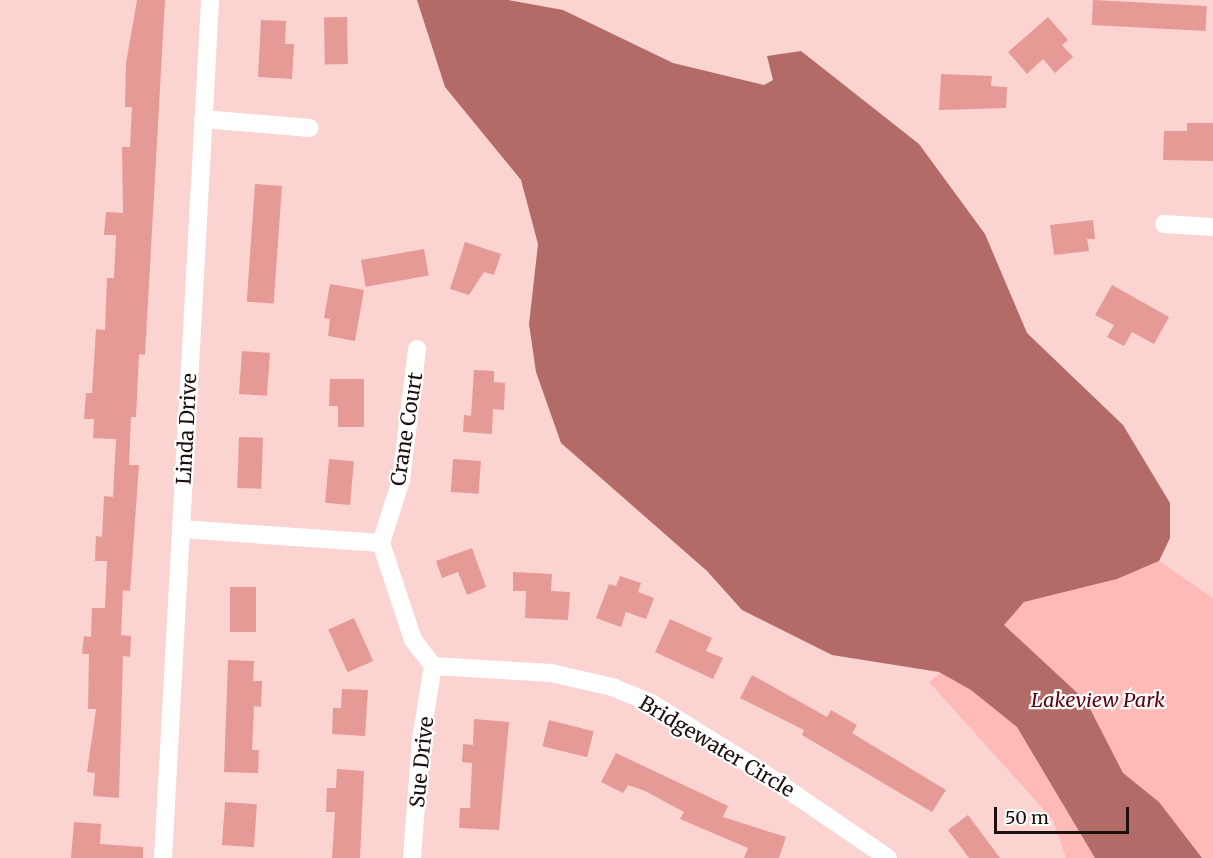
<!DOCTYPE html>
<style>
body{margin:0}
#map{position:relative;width:1213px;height:858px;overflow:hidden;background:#fbd3d1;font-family:Merriweather,serif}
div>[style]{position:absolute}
.green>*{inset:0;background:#febab7}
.water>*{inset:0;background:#b36b68}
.building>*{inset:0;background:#e69a96;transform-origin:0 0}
.minor>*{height:18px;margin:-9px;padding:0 9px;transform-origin:9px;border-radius:9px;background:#fff}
span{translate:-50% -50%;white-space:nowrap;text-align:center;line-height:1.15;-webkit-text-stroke:4.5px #fff;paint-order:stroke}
.street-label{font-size:20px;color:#1c0f0e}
.park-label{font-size:20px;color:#5e010f;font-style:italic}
.scale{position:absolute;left:994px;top:807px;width:135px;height:27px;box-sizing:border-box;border:3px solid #1c0f0e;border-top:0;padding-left:8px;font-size:18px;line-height:21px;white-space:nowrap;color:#1c0f0e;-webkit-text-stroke:4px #fff;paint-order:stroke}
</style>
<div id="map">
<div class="green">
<div style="clip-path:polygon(1159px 561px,1213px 598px,1213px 858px,1066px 858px,1053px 820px,929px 682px,1004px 625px,1024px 602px,1117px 579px)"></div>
</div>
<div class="water">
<div style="clip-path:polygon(417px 0,508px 0,563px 10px,673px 63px,764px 85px,773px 80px,767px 56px,801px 51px,919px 144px,985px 234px,1027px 333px,1123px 425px,1170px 503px,1170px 538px,1159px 561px,1117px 579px,1024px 602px,1004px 625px,1086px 701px,1123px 773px,1159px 802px,1202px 858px,1095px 858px,1017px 727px,971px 690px,939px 672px,832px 655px,742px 610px,707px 571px,561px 443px,536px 372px,529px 324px,538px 244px,521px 180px,445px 87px)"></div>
</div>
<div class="building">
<div style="clip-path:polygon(137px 0,165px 0,145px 355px,139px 354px,136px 417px,131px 417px,129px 465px,139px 465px,130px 591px,123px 590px,121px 635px,131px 636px,130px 657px,123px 656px,119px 798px,93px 796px,95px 773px,87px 772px,96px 709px,88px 709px,89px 654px,82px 654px,84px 636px,91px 637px,92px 608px,105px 608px,107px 561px,95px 561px,96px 536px,102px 537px,104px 496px,113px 497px,116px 439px,93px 438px,94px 419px,84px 419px,86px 393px,92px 393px,96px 329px,105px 330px,107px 278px,114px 278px,116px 235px,104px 235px,106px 212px,123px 213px,122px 147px,130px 147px,132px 107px,125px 107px,126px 63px)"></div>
<div style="left:1093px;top:0;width:114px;height:25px;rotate:3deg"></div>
<div style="left:347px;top:17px;width:47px;height:23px;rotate:89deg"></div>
<div style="clip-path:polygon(1048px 17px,1068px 40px,1062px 45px,1073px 57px,1055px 73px,1043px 59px,1027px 74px,1008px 52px)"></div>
<div style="clip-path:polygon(261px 20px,286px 21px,285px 44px,294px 44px,292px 79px,258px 77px)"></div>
<div style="clip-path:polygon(941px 74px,992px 76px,991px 86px,1007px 87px,1006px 108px,939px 110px)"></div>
<div style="clip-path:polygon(1187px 123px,1213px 123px,1213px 161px,1163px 160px,1164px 131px,1187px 131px)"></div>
<div style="left:255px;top:184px;width:27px;height:118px;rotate:4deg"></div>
<div style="clip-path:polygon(1093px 220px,1095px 239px,1087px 239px,1089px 251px,1054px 255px,1050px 225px)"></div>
<div style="clip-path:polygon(465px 242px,501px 254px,494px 275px,484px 272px,469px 295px,450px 289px)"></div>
<div style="left:424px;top:249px;width:27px;height:64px;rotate:80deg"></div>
<div style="clip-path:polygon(330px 284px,364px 290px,355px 341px,328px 336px,330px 319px,324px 318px)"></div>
<div style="clip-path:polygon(1112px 285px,1169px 317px,1154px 344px,1132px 332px,1124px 346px,1107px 337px,1114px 325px,1095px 315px)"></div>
<div style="left:242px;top:351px;width:28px;height:43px;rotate:4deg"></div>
<div style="clip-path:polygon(474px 370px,494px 371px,494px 382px,505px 383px,504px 410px,493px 409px,492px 434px,463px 432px,464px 415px,471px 416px)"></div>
<div style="clip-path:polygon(330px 379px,364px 379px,364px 427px,338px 427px,338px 406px,329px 406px)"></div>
<div style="left:239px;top:437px;width:24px;height:51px;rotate:2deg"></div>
<div style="left:329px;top:459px;width:25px;height:44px;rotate:5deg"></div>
<div style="left:453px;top:459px;width:28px;height:33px;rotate:4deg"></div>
<div style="clip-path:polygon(472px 548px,486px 587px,467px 595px,458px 572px,442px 578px,436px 561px)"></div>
<div style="clip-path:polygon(513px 572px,552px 574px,551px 591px,570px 592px,568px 620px,525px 618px,526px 591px,513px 591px)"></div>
<div style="clip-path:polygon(620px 576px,641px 583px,638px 592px,654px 598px,646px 619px,626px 612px,621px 627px,596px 618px,609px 584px,616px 586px)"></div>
<div style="left:230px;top:587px;width:26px;height:45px"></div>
<div style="left:354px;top:618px;width:47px;height:28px;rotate:66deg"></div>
<div style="clip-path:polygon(670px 619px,712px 638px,706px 651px,723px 658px,713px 679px,655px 652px)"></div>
<div style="clip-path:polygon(228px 660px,254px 661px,253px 681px,262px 681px,261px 707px,254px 706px,252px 750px,259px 750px,258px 773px,224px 772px)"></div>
<div style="clip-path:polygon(752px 675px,827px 717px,831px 710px,857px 725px,852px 733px,946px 790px,932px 812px,802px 735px,804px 730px,740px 698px)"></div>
<div style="clip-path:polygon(342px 689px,368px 690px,365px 736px,332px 734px,333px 708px,341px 708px)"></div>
<div style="clip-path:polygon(474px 719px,509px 722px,499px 830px,459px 828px,460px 808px,470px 808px,472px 763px,462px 762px,463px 744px,473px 745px)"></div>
<div style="left:549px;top:720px;width:46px;height:27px;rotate:14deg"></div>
<div style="clip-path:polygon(616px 753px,728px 806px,723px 817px,786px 837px,779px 858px,744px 858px,748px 848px,680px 819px,684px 812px,645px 791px,628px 785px,623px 793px,601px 782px)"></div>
<div style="clip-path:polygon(337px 769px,364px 771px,360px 858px,332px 858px,335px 812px,326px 812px,327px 788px,336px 788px)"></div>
<div style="left:225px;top:802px;width:32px;height:43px;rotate:4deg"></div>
<div style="clip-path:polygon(968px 815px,1000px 858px,969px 858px,948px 830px)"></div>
<div style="clip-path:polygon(74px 822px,101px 824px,100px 844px,143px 847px,143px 858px,71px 858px)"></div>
</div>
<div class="minor">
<div style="left:203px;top:119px;width:107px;rotate:4.8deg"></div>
<div style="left:1164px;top:224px;width:49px;rotate:3.5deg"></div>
<div style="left:181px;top:529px;width:200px;rotate:4deg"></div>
<div style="left:381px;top:543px;width:102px;rotate:71.7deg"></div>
<div style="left:413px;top:640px;width:33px;rotate:52deg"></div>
<div style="left:433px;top:666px;width:118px;rotate:3.4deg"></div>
<div style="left:551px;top:673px;width:63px;rotate:12.9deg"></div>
<div style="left:612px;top:687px;width:42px;rotate:22.3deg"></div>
<div style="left:651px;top:703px;width:127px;rotate:31.8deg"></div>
<div style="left:759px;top:770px;width:156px;rotate:34.3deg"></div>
<div style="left:381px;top:543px;width:66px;rotate:-72.4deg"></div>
<div style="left:401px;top:480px;width:132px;rotate:-83deg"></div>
<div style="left:163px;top:858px;width:859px;rotate:-86.86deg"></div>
<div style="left:412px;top:858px;width:119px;rotate:-85.7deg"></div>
<div style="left:421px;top:739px;width:74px;rotate:-80.7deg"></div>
</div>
<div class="street-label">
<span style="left:186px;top:429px;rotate:-87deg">Linda Drive</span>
<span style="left:406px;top:429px;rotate:-81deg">Crane Court</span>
<span style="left:717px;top:746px;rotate:31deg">Bridgewater Circle</span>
<span style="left:421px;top:762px;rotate:-84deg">Sue Drive</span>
</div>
<div class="park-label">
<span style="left:1098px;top:699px">Lakeview Park</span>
</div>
<div class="scale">50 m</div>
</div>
